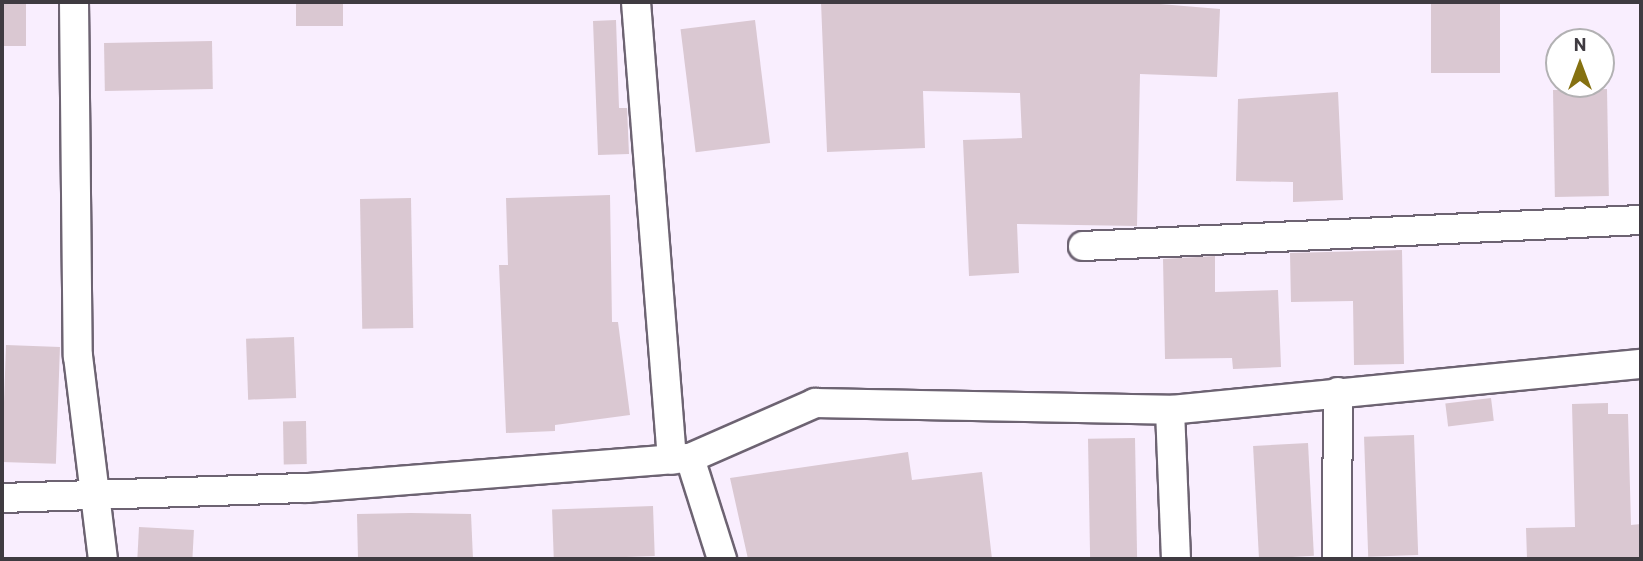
<!DOCTYPE html>
<style>
body{margin:0}
#map{position:relative;width:1643px;height:561px;overflow:hidden;background:#f9eefe;font-family:Barlow,sans-serif}
div>[style]{position:absolute}
.building>*{inset:0;background:#dac8d2;transform-origin:0 0}
.roads{filter:drop-shadow(2px 0 #6d6372) drop-shadow(-2px 0 #6d6372) drop-shadow(0 2px #6d6372) drop-shadow(0 -2px #6d6372)}
.minor>*{height:28px;margin:-14px;padding:0 14px;transform-origin:14px;border-radius:14px;background:#fff}
span{translate:-50% -50%;white-space:nowrap;text-align:center;line-height:1.15;-webkit-text-stroke:6px #fff;paint-order:stroke}
.frame{position:absolute;inset:0;border:4px solid #3f3b41;pointer-events:none}
.north{position:absolute;left:1545px;top:28px;width:70px;height:70px;box-sizing:border-box;background:#fff;border:2px solid #b2b1b3;border-radius:50%;rotate:0deg;font-size:19px;font-weight:700;line-height:28px;text-align:center;color:#3f3b41}
.north::after{content:'';display:block;margin:auto;width:24px;height:32px;background:#857111;clip-path:polygon(50% 0,100% 100%,50% 72%,0 100%)}
</style>
<div id="map">
<div class="building">
<div style="left:2px;top:2px;width:24px;height:44px"></div>
<div style="left:296px;top:2px;width:47px;height:24px"></div>
<div style="clip-path:polygon(821px 2px,1136px 2px,1220px 9px,1217px 77px,1140px 74px,1137px 226px,1017px 224px,1019px 273px,969px 276px,963px 140px,1022px 138px,1020px 93px,923px 91px,925px 148px,827px 152px)"></div>
<div style="left:1431px;top:2px;width:69px;height:71px"></div>
<div style="clip-path:polygon(616px 20px,619px 108px,627px 108px,629px 154px,598px 155px,593px 21px)"></div>
<div style="left:755px;top:20px;width:124px;height:75px;rotate:83deg"></div>
<div style="left:212px;top:41px;width:48px;height:108px;rotate:89deg"></div>
<div style="left:1607px;top:89px;width:107px;height:54px;rotate:89deg"></div>
<div style="clip-path:polygon(1338px 92px,1343px 200px,1293px 202px,1293px 182px,1236px 181px,1238px 99px)"></div>
<div style="clip-path:polygon(610px 195px,612px 322px,618px 322px,630px 415px,555px 425px,555px 431px,506px 433px,499px 265px,508px 265px,506px 198px)"></div>
<div style="left:411px;top:198px;width:130px;height:51px;rotate:89deg"></div>
<div style="clip-path:polygon(1402px 250px,1404px 364px,1354px 365px,1353px 301px,1291px 302px,1290px 253px)"></div>
<div style="clip-path:polygon(1215px 256px,1215px 292px,1278px 290px,1281px 367px,1233px 369px,1232px 358px,1165px 359px,1163px 259px)"></div>
<div style="left:294px;top:337px;width:61px;height:48px;rotate:88deg"></div>
<div style="left:6px;top:345px;width:54px;height:117px;rotate:2deg"></div>
<div style="left:1491px;top:398px;width:23px;height:46px;rotate:83deg"></div>
<div style="clip-path:polygon(1608px 403px,1608px 414px,1628px 414px,1631px 525px,1641px 524px,1641px 559px,1527px 559px,1526px 528px,1575px 527px,1572px 404px)"></div>
<div style="left:306px;top:421px;width:43px;height:23px;rotate:89deg"></div>
<div style="left:1414px;top:435px;width:120px;height:50px;rotate:88deg"></div>
<div style="left:1135px;top:438px;width:121px;height:47px;rotate:89deg"></div>
<div style="left:1308px;top:443px;width:113px;height:55px;rotate:87deg"></div>
<div style="clip-path:polygon(908px 452px,912px 480px,982px 472px,992px 559px,748px 559px,730px 478px)"></div>
<div style="left:653px;top:506px;width:50px;height:101px;rotate:88deg"></div>
<div style="clip-path:polygon(411px 513px,471px 514px,473px 559px,358px 559px,357px 514px)"></div>
<div style="left:139px;top:527px;width:55px;height:32px;rotate:3deg"></div>
</div>
<div class="roads">
<div class="minor">
<div style="left:74px;top:2px;width:354px;rotate:89.4deg"></div>
<div style="left:78px;top:356px;width:205px;rotate:83deg"></div>
<div style="left:636px;top:2px;width:459px;rotate:85.5deg"></div>
<div style="left:1083px;top:246px;width:559px;rotate:-2.67deg"></div>
<div style="left:1170px;top:410px;width:149px;rotate:87.7deg"></div>
<div style="left:690px;top:458px;width:106px;rotate:72.4deg"></div>
<div style="left:2px;top:498px;width:305px;rotate:-1.9deg"></div>
<div style="left:307px;top:488px;width:384px;rotate:-4.5deg"></div>
<div style="left:690px;top:458px;width:137px;rotate:-23.7deg"></div>
<div style="left:815px;top:403px;width:355px;rotate:1.1deg"></div>
<div style="left:1170px;top:410px;width:473px;rotate:-5.6deg"></div>
<div style="left:1337px;top:559px;width:167px;rotate:-89.7deg"></div>
</div>
</div>
<div class="frame"></div>
<div class="north">N</div>
</div>
